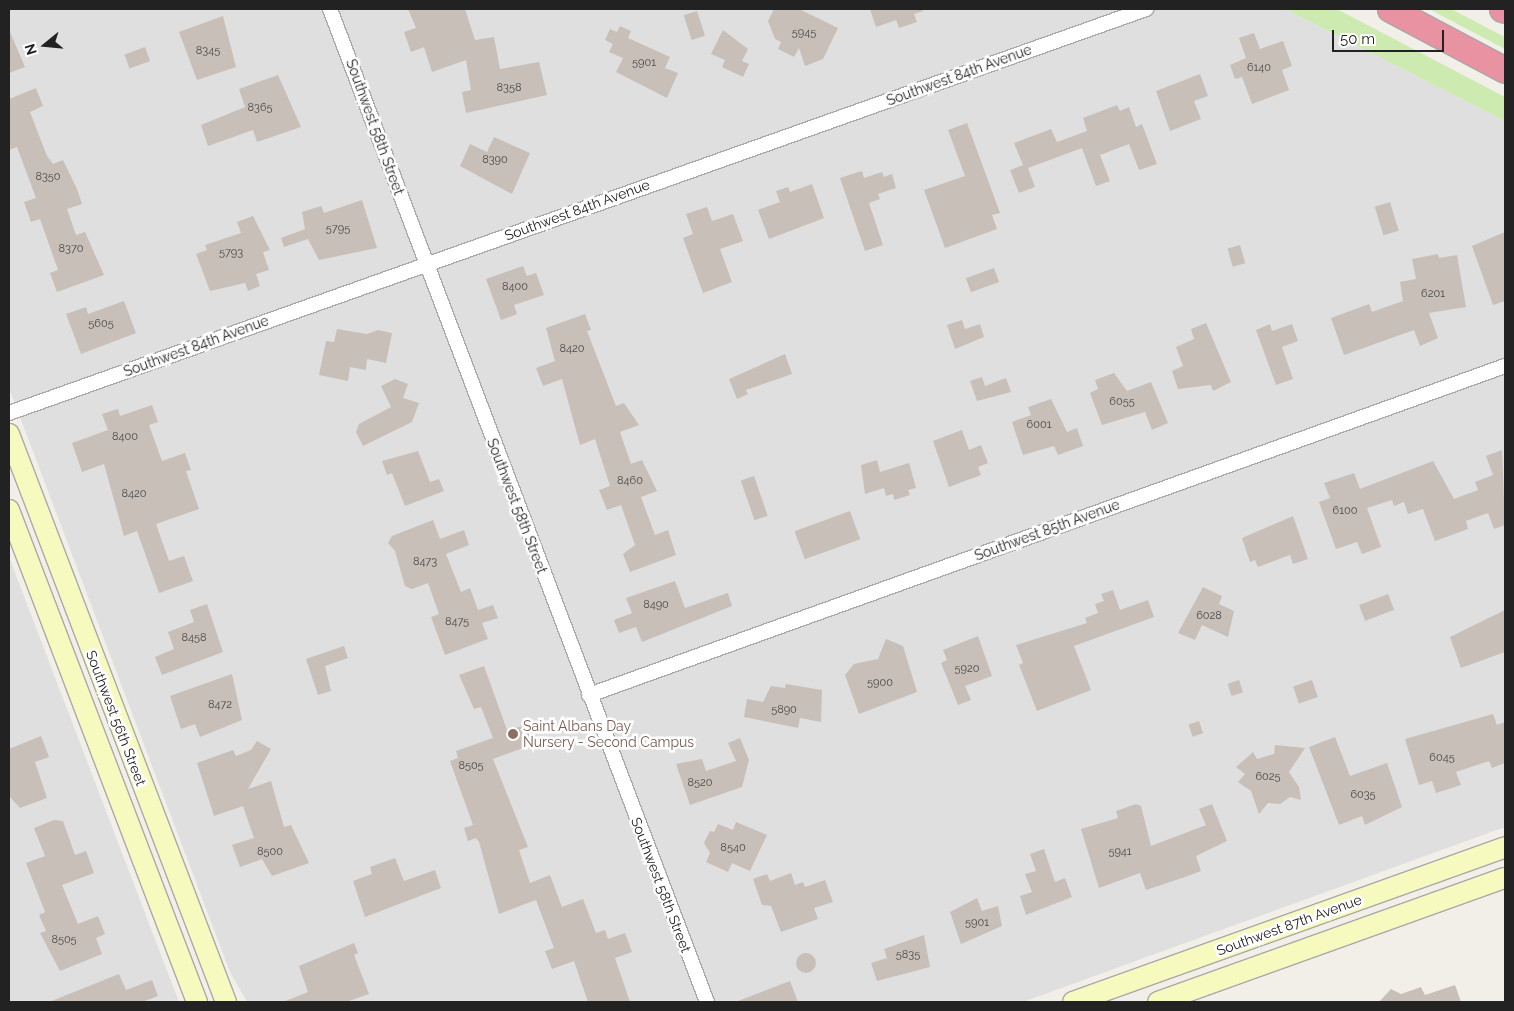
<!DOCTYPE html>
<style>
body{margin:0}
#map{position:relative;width:1514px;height:1011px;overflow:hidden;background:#f2efe9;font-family:Raleway,sans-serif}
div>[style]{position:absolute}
.residential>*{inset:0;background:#e0dfdf}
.grass>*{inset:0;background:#cdebb0}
.building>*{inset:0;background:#c7bfb8;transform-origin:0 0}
.round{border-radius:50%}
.roads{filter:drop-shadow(1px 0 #a9a9a9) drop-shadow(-1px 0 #a9a9a9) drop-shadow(0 1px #a9a9a9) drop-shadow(0 -1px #a9a9a9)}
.street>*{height:14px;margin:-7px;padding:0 7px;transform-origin:7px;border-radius:7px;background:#fff}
.secondary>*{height:20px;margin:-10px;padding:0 10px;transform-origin:10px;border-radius:10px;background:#f7fabf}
.highway>*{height:25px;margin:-12.5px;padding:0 12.5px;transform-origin:12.5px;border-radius:12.5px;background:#e892a2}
.dots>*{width:14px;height:14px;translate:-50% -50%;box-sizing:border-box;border:2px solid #fff;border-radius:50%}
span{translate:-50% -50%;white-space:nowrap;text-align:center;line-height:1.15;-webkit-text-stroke:5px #fff;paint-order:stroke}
.number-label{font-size:11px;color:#4b4948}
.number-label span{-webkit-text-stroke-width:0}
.street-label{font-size:14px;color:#222}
.education-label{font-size:14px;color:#785e54}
.left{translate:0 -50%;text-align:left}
.frame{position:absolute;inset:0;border:10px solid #222;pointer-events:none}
.north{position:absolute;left:20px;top:20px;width:50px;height:50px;-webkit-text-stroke:4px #fff;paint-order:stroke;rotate:253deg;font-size:14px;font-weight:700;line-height:20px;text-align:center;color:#222}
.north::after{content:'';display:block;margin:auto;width:18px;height:22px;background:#222;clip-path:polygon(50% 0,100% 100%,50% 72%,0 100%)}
.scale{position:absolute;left:1332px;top:30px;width:112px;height:22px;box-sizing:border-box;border:2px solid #222;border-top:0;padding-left:6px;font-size:15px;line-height:18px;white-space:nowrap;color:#222;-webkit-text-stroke:4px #fff;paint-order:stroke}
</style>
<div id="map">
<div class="residential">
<div style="clip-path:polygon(9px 9px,1285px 9px,1505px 121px,1505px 827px,1023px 1002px,247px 1002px,230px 972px,9px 388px)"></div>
<div style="clip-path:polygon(9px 557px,179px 1002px,9px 1002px)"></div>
</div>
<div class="grass">
<div style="clip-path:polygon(1285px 9px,1337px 9px,1505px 97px,1505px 121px)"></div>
<div style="clip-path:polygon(1429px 9px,1451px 9px,1505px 37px,1505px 49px)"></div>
</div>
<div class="building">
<div style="clip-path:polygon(408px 9px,465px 9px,475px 40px,494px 37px,500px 69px,539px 62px,547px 95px,466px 113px,462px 92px,471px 90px,466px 60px,432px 72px,424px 47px,411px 52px,404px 32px,416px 28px)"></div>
<div style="clip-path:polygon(774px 9px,799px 9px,838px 28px,823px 59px,805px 66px,799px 48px,794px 57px,778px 49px,781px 42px,775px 39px,768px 21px)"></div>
<div style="clip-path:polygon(870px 9px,923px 9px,923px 11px,914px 14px,917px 22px,899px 28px,896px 20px,876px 27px)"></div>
<div style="left:697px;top:11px;width:26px;height:14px;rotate:72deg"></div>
<div style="clip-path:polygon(223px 16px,236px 67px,197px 80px,179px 32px)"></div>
<div style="clip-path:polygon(620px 26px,631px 31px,628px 38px,670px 57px,665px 68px,678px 73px,667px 98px,616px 72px,623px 58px,609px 52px,613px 44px,605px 40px,610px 29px,617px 32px)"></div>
<div style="clip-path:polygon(723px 30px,748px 49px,742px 61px,749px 64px,743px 77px,722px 67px,725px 60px,711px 54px)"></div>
<div style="clip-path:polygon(10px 32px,25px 67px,9px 73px,9px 33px)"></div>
<div style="clip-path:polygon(1254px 33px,1260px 49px,1283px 41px,1292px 66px,1282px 70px,1289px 90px,1252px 104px,1242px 77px,1235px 79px,1230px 65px,1246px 58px,1239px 38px)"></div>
<div style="left:145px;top:47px;width:15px;height:22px;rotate:70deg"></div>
<div style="clip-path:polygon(1200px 74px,1208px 96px,1194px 101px,1201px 119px,1170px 131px,1156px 91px)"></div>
<div style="clip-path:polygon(278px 75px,301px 127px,257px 142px,253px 130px,208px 146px,201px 125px,245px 107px,239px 89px)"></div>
<div style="clip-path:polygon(36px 88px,43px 106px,30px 112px,47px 156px,53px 164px,63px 160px,77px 189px,82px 204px,67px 209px,76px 235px,85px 232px,104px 275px,57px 292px,50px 273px,58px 270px,40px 219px,31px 222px,24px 202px,36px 198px,17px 147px,9px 150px,9px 99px)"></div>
<div style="clip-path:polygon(1117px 105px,1120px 111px,1129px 107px,1136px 127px,1142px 124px,1157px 164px,1139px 170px,1129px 144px,1100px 155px,1110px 181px,1096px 186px,1082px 148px,1028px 168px,1035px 187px,1019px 193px,1010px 170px,1023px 165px,1014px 143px,1051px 129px,1057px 142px,1087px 131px,1083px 118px)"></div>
<div style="clip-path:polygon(967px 123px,1000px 213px,992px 215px,997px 229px,945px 248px,924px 190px,965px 176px,948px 130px)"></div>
<div style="clip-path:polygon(494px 137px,530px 153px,512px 194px,460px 166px,470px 144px,487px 152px)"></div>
<div style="clip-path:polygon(862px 171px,864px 178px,882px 172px,884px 177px,892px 174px,896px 188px,878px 194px,880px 199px,869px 203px,883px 245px,865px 251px,840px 178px)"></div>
<div style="clip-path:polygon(812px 184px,824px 218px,769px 239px,758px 210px,780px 202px,776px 191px,788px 187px,790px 192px)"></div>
<div style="clip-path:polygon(362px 200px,377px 248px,319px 260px,308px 239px,284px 247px,281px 238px,305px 229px,302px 212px,321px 206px,324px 213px)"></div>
<div style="left:1390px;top:202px;width:30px;height:16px;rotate:73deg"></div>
<div style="clip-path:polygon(707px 207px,712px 221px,733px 214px,743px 241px,720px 249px,732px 282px,703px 293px,683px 238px,693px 234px,686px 214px)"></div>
<div style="clip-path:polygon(253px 216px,270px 250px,263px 252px,269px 270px,256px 274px,260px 286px,248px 291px,245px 283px,210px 291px,196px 254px,207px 250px,205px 245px,241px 233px,237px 222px)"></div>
<div style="clip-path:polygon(1505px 232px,1505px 301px,1493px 305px,1472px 246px)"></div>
<div style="left:1240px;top:245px;width:19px;height:13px;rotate:74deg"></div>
<div style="clip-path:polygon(1438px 254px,1439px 258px,1457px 255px,1466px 307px,1429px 313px,1438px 338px,1420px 346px,1414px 330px,1344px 355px,1331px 318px,1369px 304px,1372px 312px,1403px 301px,1400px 282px,1416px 279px,1412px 259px)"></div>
<div style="clip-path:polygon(523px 266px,527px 276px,536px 273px,544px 295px,514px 305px,517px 314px,501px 320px,486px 279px)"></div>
<div style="left:994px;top:268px;width:15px;height:30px;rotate:70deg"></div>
<div style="clip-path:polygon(124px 301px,136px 333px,81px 354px,66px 314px,86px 307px,88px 314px)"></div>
<div style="clip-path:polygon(585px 314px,591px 330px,587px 331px,616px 406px,624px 403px,639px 425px,620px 432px,631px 464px,642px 460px,657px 491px,641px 497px,655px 535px,668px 530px,676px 555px,630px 572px,623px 554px,635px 545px,621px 505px,607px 510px,599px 490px,610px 486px,595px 439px,580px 445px,562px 379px,543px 386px,536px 368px,555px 361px,546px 328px)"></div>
<div style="clip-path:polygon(962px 320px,965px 329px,980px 324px,984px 337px,955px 349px,947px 325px)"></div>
<div style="clip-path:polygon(1206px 323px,1231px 382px,1213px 391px,1211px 385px,1178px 389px,1172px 371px,1183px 366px,1176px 347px,1194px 339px,1191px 329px)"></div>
<div style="clip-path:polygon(1270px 324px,1272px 331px,1292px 324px,1298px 341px,1282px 347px,1293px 379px,1276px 385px,1256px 330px)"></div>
<div style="clip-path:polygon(337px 329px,367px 334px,378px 330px,392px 333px,386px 363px,367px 359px,366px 370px,350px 367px,348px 381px,319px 375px,326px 341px,334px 342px)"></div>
<div style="clip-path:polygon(785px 354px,792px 374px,746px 390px,748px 394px,737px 399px,729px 379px)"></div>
<div style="clip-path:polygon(1114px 373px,1127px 391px,1151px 382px,1168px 423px,1152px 430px,1145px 412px,1102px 425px,1090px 393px,1098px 389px,1095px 380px)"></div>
<div style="clip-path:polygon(982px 377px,985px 386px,1006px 378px,1011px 392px,977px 401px,970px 381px)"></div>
<div style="clip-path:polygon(395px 379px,408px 384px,403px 398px,419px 403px,412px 422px,363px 446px,356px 432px,359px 424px,391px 407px,381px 386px)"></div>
<div style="clip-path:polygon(1051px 399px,1067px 432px,1077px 428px,1083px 446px,1058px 455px,1054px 446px,1023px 455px,1012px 422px,1031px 415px,1028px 407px)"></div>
<div style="clip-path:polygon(152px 405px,158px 422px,149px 425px,162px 461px,185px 453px,191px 470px,186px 471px,199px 509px,156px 524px,169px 561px,184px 556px,193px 581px,159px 593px,137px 531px,124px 536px,104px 464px,82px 472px,72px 443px,108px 430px,102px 414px,118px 409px,120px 416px)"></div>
<div style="clip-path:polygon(962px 430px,969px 450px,981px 445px,988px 463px,978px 467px,981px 475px,949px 487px,933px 441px)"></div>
<div style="clip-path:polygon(1502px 450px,1505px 525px,1494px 529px,1488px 513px,1466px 521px,1468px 529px,1435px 541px,1423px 509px,1408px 514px,1404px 502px,1394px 506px,1392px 500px,1367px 508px,1381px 547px,1362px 554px,1357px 542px,1336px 549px,1319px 502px,1330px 498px,1324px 483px,1354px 473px,1360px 489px,1433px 461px,1454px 499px,1478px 490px,1475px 482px,1493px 475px,1486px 456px)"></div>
<div style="clip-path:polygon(418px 451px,430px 482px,439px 479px,444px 491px,405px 506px,392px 473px,387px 475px,382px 461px)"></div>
<div style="clip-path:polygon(877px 460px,880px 472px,909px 463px,916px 488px,908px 490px,910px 495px,894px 500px,893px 494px,886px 496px,884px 488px,865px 494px,861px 465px)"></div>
<div style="left:754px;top:476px;width:42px;height:14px;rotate:71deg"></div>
<div style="left:850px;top:511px;width:30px;height:59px;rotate:70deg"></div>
<div style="clip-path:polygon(1293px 516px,1308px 559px,1293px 564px,1290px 555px,1258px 567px,1255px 560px,1250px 562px,1242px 538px)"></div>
<div style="clip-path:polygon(433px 520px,440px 539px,464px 530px,469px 545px,446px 554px,461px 592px,470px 588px,478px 610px,493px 605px,498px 618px,482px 623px,488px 639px,445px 655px,431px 617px,439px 614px,428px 583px,412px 589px,405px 586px,395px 551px,388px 543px,392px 536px)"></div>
<div style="clip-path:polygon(675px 581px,685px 608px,728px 593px,732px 606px,642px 642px,636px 627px,619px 633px,614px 620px,632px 613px,626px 598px)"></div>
<div style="clip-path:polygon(1203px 587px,1222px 596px,1219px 604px,1234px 611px,1228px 637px,1202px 625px,1195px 640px,1178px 633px)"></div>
<div style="clip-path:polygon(1113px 590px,1120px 610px,1148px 600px,1154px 617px,1074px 646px,1091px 690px,1037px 711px,1019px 665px,1023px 663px,1016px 645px,1087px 623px,1085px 618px,1098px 613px,1095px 604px,1104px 601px,1101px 594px)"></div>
<div style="left:1388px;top:594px;width:17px;height:31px;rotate:69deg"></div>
<div style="clip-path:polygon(207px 604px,223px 652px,162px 675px,155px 657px,174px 649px,168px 632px,194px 622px,190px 610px)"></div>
<div style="clip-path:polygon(1505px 610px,1505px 652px,1461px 668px,1450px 637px)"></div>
<div style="clip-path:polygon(978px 636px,992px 676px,965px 686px,971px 700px,958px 705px,941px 663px,947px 660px,943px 650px)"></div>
<div style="clip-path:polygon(886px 639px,903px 646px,917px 692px,859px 714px,845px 675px,854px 664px,878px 659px)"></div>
<div style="clip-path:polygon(344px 646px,348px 658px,325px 666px,331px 691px,318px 695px,306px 659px)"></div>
<div style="clip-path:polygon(484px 666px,507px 730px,527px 725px,534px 744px,493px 759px,528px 847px,519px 850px,530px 883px,550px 875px,562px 907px,583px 899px,596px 933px,605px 930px,608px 939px,625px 933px,632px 952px,615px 958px,630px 1002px,588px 1002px,574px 961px,552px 969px,545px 951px,554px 948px,536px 900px,499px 914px,479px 842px,476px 838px,468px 841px,464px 828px,473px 825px,450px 761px,458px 758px,456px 751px,493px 738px,481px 707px,474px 709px,459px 675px)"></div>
<div style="clip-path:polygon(232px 674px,242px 720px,200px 737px,195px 724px,181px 729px,170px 696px)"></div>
<div style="left:1239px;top:680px;width:13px;height:12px;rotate:72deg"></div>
<div style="left:1312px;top:680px;width:18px;height:20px;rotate:71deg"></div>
<div style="clip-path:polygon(786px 684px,822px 690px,821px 722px,800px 718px,798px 728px,744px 717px,747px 699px,763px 702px,771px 686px,785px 688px)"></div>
<div style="clip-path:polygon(1493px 714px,1497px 725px,1505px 722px,1505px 763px,1492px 768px,1489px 761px,1456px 772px,1461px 785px,1436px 793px,1432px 781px,1419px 785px,1405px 739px)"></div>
<div style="left:1199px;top:721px;width:13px;height:11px;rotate:72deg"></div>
<div style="clip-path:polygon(41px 736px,49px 757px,35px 762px,47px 798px,20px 808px,9px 796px,9px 749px)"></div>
<div style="clip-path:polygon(1335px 737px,1350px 776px,1387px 763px,1402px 807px,1365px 825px,1362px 816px,1339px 825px,1309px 747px)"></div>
<div style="clip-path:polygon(740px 738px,749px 760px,742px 787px,690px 805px,676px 764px,702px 759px,706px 771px,736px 761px,728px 743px)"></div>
<div style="clip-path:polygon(257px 741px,271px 749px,248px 789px,271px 781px,284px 827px,291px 825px,309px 863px,272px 876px,262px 859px,240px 867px,232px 845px,254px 838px,243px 806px,214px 816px,197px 763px,233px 750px,236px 756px,251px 750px)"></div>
<div style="clip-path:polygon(1275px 745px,1305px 748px,1289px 772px,1299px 787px,1301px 800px,1290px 797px,1280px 804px,1268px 803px,1259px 814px,1251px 791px,1238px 782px,1245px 774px,1236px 767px,1253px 752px,1257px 759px,1274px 754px)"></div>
<div style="clip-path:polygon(1136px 804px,1141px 806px,1151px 846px,1206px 825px,1199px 809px,1212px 804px,1227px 841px,1196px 856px,1201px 871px,1185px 877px,1146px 890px,1140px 873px,1099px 888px,1081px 829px,1118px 818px,1116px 811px)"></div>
<div style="clip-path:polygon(54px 820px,63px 821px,75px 855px,86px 851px,94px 873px,62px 885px,78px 924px,98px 916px,105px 934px,96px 938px,102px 954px,60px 971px,40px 933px,46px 931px,39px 915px,45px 912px,26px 863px,45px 856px,34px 828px)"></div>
<div style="clip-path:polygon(736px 822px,767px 835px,750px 871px,732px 863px,728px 872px,706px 862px,710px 853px,704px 843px,710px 831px,714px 832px,718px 824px,733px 830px)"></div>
<div style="clip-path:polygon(1044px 849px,1055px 882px,1065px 878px,1072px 897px,1026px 915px,1020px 896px,1032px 892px,1025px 874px,1036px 871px,1030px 854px)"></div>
<div style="clip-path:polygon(395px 858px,404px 881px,435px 870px,441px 888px,365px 917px,353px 881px,372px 874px,370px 867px)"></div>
<div style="clip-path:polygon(791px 873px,795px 885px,803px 882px,805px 887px,825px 880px,833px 902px,814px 908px,818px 919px,781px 932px,771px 906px,762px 905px,753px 879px,767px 874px,770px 881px)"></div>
<div style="clip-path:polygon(977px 898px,982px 911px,998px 906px,1002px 926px,961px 944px,950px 912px)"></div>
<div style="clip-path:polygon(924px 935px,930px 967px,877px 981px,871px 963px,887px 958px,884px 949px)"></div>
<div style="clip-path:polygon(354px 943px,358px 953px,354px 955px,369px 994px,346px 1002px,283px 1002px,308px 992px,299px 966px)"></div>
<div class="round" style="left:796px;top:953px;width:20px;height:20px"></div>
<div style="clip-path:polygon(119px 974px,126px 990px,152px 980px,158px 996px,142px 1002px,49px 1002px)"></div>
<div style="clip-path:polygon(790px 981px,798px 1002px,738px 1002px,738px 1001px)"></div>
<div style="clip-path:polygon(1455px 985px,1461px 1002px,1379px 1002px,1391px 989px,1401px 994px,1421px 987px,1425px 995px)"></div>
</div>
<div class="roads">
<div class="street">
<div style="left:330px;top:9px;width:1062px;rotate:69.21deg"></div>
<div style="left:9px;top:413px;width:1207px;rotate:-19.56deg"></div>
<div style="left:589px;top:695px;width:973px;rotate:-19.76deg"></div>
</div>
<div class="secondary">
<div style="left:9px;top:434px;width:608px;rotate:69.09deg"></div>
<div style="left:9px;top:510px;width:527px;rotate:69.09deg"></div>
<div style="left:1073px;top:1002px;width:459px;rotate:-19.7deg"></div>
<div style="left:1158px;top:1002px;width:368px;rotate:-19.7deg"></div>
</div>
<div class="highway">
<div style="left:1390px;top:9px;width:130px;rotate:27.9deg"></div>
<div style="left:1502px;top:9px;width:3px;rotate:18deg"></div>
</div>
</div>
<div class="dots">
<div style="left:513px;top:734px;background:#8d6e63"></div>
</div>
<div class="number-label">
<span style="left:804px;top:33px">5945</span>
<span style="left:208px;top:51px">8345</span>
<span style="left:644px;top:63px">5901</span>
<span style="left:1259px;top:68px">6140</span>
<span style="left:509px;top:88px">8358</span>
<span style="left:260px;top:108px">8365</span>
<span style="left:495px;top:160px">8390</span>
<span style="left:48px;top:177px">8350</span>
<span style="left:338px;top:229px">5795</span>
<span style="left:71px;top:249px">8370</span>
<span style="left:231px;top:253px">5793</span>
<span style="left:515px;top:287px">8400</span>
<span style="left:1433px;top:294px">6201</span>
<span style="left:101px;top:324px">5605</span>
<span style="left:572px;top:349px">8420</span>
<span style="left:1122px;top:402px">6055</span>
<span style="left:1039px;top:425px">6001</span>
<span style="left:125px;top:437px">8400</span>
<span style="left:630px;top:481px">8460</span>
<span style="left:134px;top:494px">8420</span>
<span style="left:1345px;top:511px">6100</span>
<span style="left:425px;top:562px">8473</span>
<span style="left:656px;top:605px">8490</span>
<span style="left:1209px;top:616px">6028</span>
<span style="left:457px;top:622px">8475</span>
<span style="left:194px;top:638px">8458</span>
<span style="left:967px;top:669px">5920</span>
<span style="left:880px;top:683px">5900</span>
<span style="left:220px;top:705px">8472</span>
<span style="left:784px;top:710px">5890</span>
<span style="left:1442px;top:758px">6045</span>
<span style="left:471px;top:766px">8505</span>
<span style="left:1268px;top:777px">6025</span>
<span style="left:700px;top:783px">8520</span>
<span style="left:1363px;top:795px">6035</span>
<span style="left:733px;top:848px">8540</span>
<span style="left:270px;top:852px">8500</span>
<span style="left:1120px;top:852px">5941</span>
<span style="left:977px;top:923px">5901</span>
<span style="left:64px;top:940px">8505</span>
<span style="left:908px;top:955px">5835</span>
</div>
<div class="street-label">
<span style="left:959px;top:75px;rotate:-20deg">Southwest 84th Avenue</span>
<span style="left:375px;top:127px;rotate:70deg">Southwest 58th Street</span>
<span style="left:577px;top:210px;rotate:-20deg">Southwest 84th Avenue</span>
<span style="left:196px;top:346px;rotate:-20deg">Southwest 84th Avenue</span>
<span style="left:517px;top:506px;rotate:69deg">Southwest 58th Street</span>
<span style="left:1047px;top:530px;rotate:-20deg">Southwest 85th Avenue</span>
<span style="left:116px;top:718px;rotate:69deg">Southwest 56th Street</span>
<span style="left:661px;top:885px;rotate:69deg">Southwest 58th Street</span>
<span style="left:1289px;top:925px;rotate:-20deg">Southwest 87th Avenue</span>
</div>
<div class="education-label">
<span class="left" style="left:523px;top:734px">Saint Albans Day<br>Nursery - Second Campus</span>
</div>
<div class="frame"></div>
<div class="north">N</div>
<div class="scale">50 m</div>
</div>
